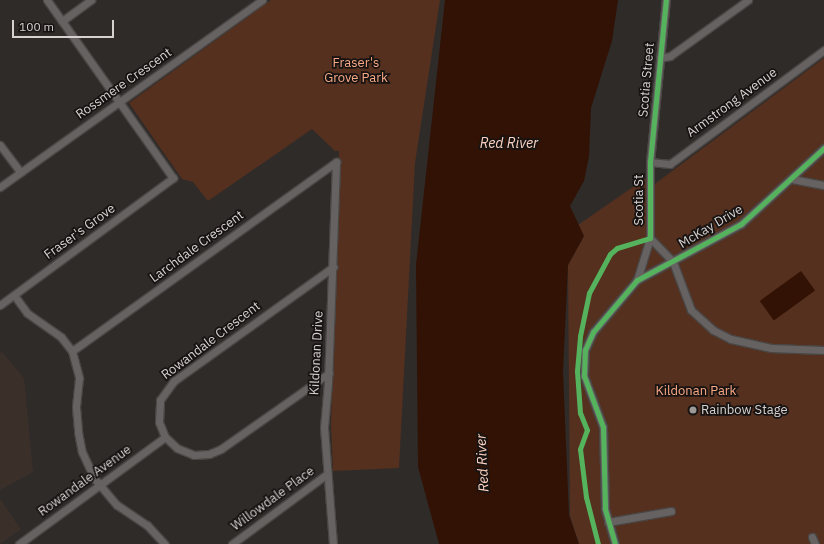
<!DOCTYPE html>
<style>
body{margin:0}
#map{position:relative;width:824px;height:544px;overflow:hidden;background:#2f2b29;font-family:"IBM Plex Sans",sans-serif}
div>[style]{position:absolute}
.built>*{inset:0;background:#3b2f2a}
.green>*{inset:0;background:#55301f}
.water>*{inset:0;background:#321204;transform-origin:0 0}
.roads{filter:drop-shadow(1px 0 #494644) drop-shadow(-1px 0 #494644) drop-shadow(0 1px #494644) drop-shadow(0 -1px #494644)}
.street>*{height:7px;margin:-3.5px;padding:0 3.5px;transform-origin:3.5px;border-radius:3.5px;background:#666261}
.cycleway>*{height:5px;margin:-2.5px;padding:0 2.5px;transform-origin:2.5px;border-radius:2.5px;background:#56b35d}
.dots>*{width:11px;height:11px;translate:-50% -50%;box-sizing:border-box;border:2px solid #161312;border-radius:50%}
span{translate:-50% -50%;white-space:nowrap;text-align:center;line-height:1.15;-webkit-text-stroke:3.5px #161312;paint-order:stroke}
.park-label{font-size:13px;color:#faa984}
.street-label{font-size:13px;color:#d7d2d0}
.poi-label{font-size:13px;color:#d7d2d0}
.left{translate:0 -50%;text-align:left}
.water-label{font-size:14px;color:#fdd2c0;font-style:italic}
.scale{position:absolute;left:12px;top:20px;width:102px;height:18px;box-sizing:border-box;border:2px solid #d7d2d0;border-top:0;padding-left:5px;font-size:12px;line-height:14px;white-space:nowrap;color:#d7d2d0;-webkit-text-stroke:3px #161312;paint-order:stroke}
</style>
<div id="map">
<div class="built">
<div style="clip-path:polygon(2px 352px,24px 378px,33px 472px,0 490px,0 353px)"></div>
<div style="clip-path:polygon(0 499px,21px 529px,0 544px)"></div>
</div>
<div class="green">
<div style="clip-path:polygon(271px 0,440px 0,415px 163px,399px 468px,333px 471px,331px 425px,339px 151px,335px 151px,312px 129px,208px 201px,193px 182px,182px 179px,129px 103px)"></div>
<div style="clip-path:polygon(824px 58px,824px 544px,579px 544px,570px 516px,568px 265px,584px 236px,578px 225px,646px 178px,648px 189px)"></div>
</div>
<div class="water">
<div style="clip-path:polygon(445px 0,618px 0,612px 41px,591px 108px,589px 156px,584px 181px,570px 206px,584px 236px,568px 265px,563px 372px,569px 515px,579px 544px,439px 544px,418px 467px,416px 265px)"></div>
<div style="left:801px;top:271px;width:24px;height:51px;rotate:54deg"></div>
</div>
<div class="roads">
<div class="street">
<div style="left:62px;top:21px;width:36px;rotate:-36deg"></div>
<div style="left:660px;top:58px;width:10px;rotate:-11deg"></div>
<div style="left:670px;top:56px;width:96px;rotate:-35.7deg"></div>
<div style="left:0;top:145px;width:34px;rotate:53deg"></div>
<div style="left:650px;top:162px;width:20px;rotate:6deg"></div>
<div style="left:670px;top:164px;width:192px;rotate:-36.5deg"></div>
<div style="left:792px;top:179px;width:33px;rotate:11deg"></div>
<div style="left:0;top:187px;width:322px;rotate:-35.5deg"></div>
<div style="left:650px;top:238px;width:33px;rotate:46deg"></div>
<div style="left:673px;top:262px;width:51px;rotate:69.4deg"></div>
<div style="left:691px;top:310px;width:30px;rotate:42deg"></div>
<div style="left:713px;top:330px;width:20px;rotate:27deg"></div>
<div style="left:731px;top:339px;width:41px;rotate:12.7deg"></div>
<div style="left:771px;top:348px;width:53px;rotate:2.2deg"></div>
<div style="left:637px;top:280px;width:44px;rotate:-72.8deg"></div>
<div style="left:650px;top:238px;width:76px;rotate:-90deg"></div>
<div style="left:650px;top:162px;width:163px;rotate:-84.4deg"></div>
<div style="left:14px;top:295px;width:22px;rotate:54deg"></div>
<div style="left:27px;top:313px;width:42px;rotate:35.2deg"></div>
<div style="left:61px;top:337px;width:18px;rotate:52deg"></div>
<div style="left:72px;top:351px;width:28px;rotate:75deg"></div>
<div style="left:79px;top:378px;width:29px;rotate:96deg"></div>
<div style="left:76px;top:407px;width:25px;rotate:85deg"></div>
<div style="left:78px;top:432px;width:20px;rotate:79deg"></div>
<div style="left:82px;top:452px;width:29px;rotate:65deg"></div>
<div style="left:94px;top:478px;width:35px;rotate:50deg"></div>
<div style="left:117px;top:505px;width:36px;rotate:34deg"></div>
<div style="left:147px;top:525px;width:26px;rotate:47deg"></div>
<div style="left:0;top:305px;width:215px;rotate:-36.3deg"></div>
<div style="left:173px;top:178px;width:218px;rotate:-125.3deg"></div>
<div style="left:72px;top:351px;width:325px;rotate:-35.6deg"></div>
<div style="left:329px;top:373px;width:132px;rotate:144.9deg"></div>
<div style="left:221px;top:449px;width:13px;rotate:157deg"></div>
<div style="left:209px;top:454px;width:15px;rotate:176deg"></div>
<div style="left:194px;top:455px;width:18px;rotate:-158deg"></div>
<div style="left:177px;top:448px;width:16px;rotate:-137deg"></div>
<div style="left:165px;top:437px;width:16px;rotate:-112deg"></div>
<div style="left:159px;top:422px;width:22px;rotate:-87deg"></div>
<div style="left:160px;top:400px;width:24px;rotate:-54deg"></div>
<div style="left:174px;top:381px;width:196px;rotate:-35.6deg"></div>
<div style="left:608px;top:522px;width:64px;rotate:-9.9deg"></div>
<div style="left:812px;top:537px;width:8px;rotate:67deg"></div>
<div style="left:19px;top:544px;width:181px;rotate:-36.2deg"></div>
<div style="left:232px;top:544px;width:118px;rotate:-36.4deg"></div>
<div style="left:333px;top:544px;width:116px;rotate:-94.4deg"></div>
<div style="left:324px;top:428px;width:46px;rotate:-85deg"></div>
<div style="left:328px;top:382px;width:220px;rotate:-87.9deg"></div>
<div style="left:615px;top:544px;width:37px;rotate:-106deg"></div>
<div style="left:605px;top:508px;width:81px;rotate:-91.4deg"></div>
<div style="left:603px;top:427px;width:54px;rotate:-110.4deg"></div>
<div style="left:584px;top:376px;width:26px;rotate:-88deg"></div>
<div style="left:585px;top:350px;width:20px;rotate:-66deg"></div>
<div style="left:593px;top:332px;width:68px;rotate:-49.8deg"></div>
<div style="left:637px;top:280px;width:118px;rotate:-28.3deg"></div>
<div style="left:741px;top:224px;width:113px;rotate:-42.5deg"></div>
</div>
</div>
<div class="cycleway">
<div style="left:598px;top:544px;width:49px;rotate:-104.3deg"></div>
<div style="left:586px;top:497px;width:48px;rotate:-97.1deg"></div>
<div style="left:580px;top:449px;width:20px;rotate:-70deg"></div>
<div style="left:587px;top:430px;width:18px;rotate:-112deg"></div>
<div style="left:580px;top:413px;width:42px;rotate:-94.1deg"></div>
<div style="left:577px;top:371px;width:35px;rotate:-85deg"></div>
<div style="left:580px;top:336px;width:44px;rotate:-78.2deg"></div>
<div style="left:589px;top:293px;width:44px;rotate:-61.7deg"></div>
<div style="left:610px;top:254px;width:9px;rotate:-41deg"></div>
<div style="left:617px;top:248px;width:34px;rotate:-17deg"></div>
<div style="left:650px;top:238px;width:76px;rotate:-90deg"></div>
<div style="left:650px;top:162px;width:163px;rotate:-84.4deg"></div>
<div style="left:615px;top:544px;width:37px;rotate:-106deg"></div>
<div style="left:605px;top:508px;width:81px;rotate:-91.4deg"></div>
<div style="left:603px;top:427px;width:54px;rotate:-110.4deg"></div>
<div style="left:584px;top:376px;width:26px;rotate:-88deg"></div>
<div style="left:585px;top:350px;width:20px;rotate:-66deg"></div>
<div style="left:593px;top:332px;width:68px;rotate:-49.8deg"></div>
<div style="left:637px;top:280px;width:118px;rotate:-28.3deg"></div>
<div style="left:741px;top:224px;width:113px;rotate:-42.5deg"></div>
</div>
<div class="dots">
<div style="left:693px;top:410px;background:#9c9896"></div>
</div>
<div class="park-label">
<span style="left:356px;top:71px">Fraser's<br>Grove Park</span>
<span style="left:696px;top:391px">Kildonan Park</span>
</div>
<div class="street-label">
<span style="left:647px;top:80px;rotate:-85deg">Scotia Street</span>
<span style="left:124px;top:84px;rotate:-35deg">Rossmere Crescent</span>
<span style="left:732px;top:103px;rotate:-36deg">Armstrong Avenue</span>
<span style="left:639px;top:200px;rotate:-90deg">Scotia St</span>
<span style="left:711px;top:227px;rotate:-31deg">McKay Drive</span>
<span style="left:80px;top:232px;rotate:-36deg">Fraser's Grove</span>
<span style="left:197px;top:247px;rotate:-36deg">Larchdale Crescent</span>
<span style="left:211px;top:341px;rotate:-37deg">Rowandale Crescent</span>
<span style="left:317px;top:353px;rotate:-87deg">Kildonan Drive</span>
<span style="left:85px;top:481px;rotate:-36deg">Rowandale Avenue</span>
<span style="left:273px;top:499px;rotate:-36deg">Willowdale Place</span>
</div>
<div class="poi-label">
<span class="left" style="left:701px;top:410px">Rainbow Stage</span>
</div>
<div class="water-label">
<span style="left:509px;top:143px">Red River</span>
<span style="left:482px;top:463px;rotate:-93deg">Red River</span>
</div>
<div class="scale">100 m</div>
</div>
